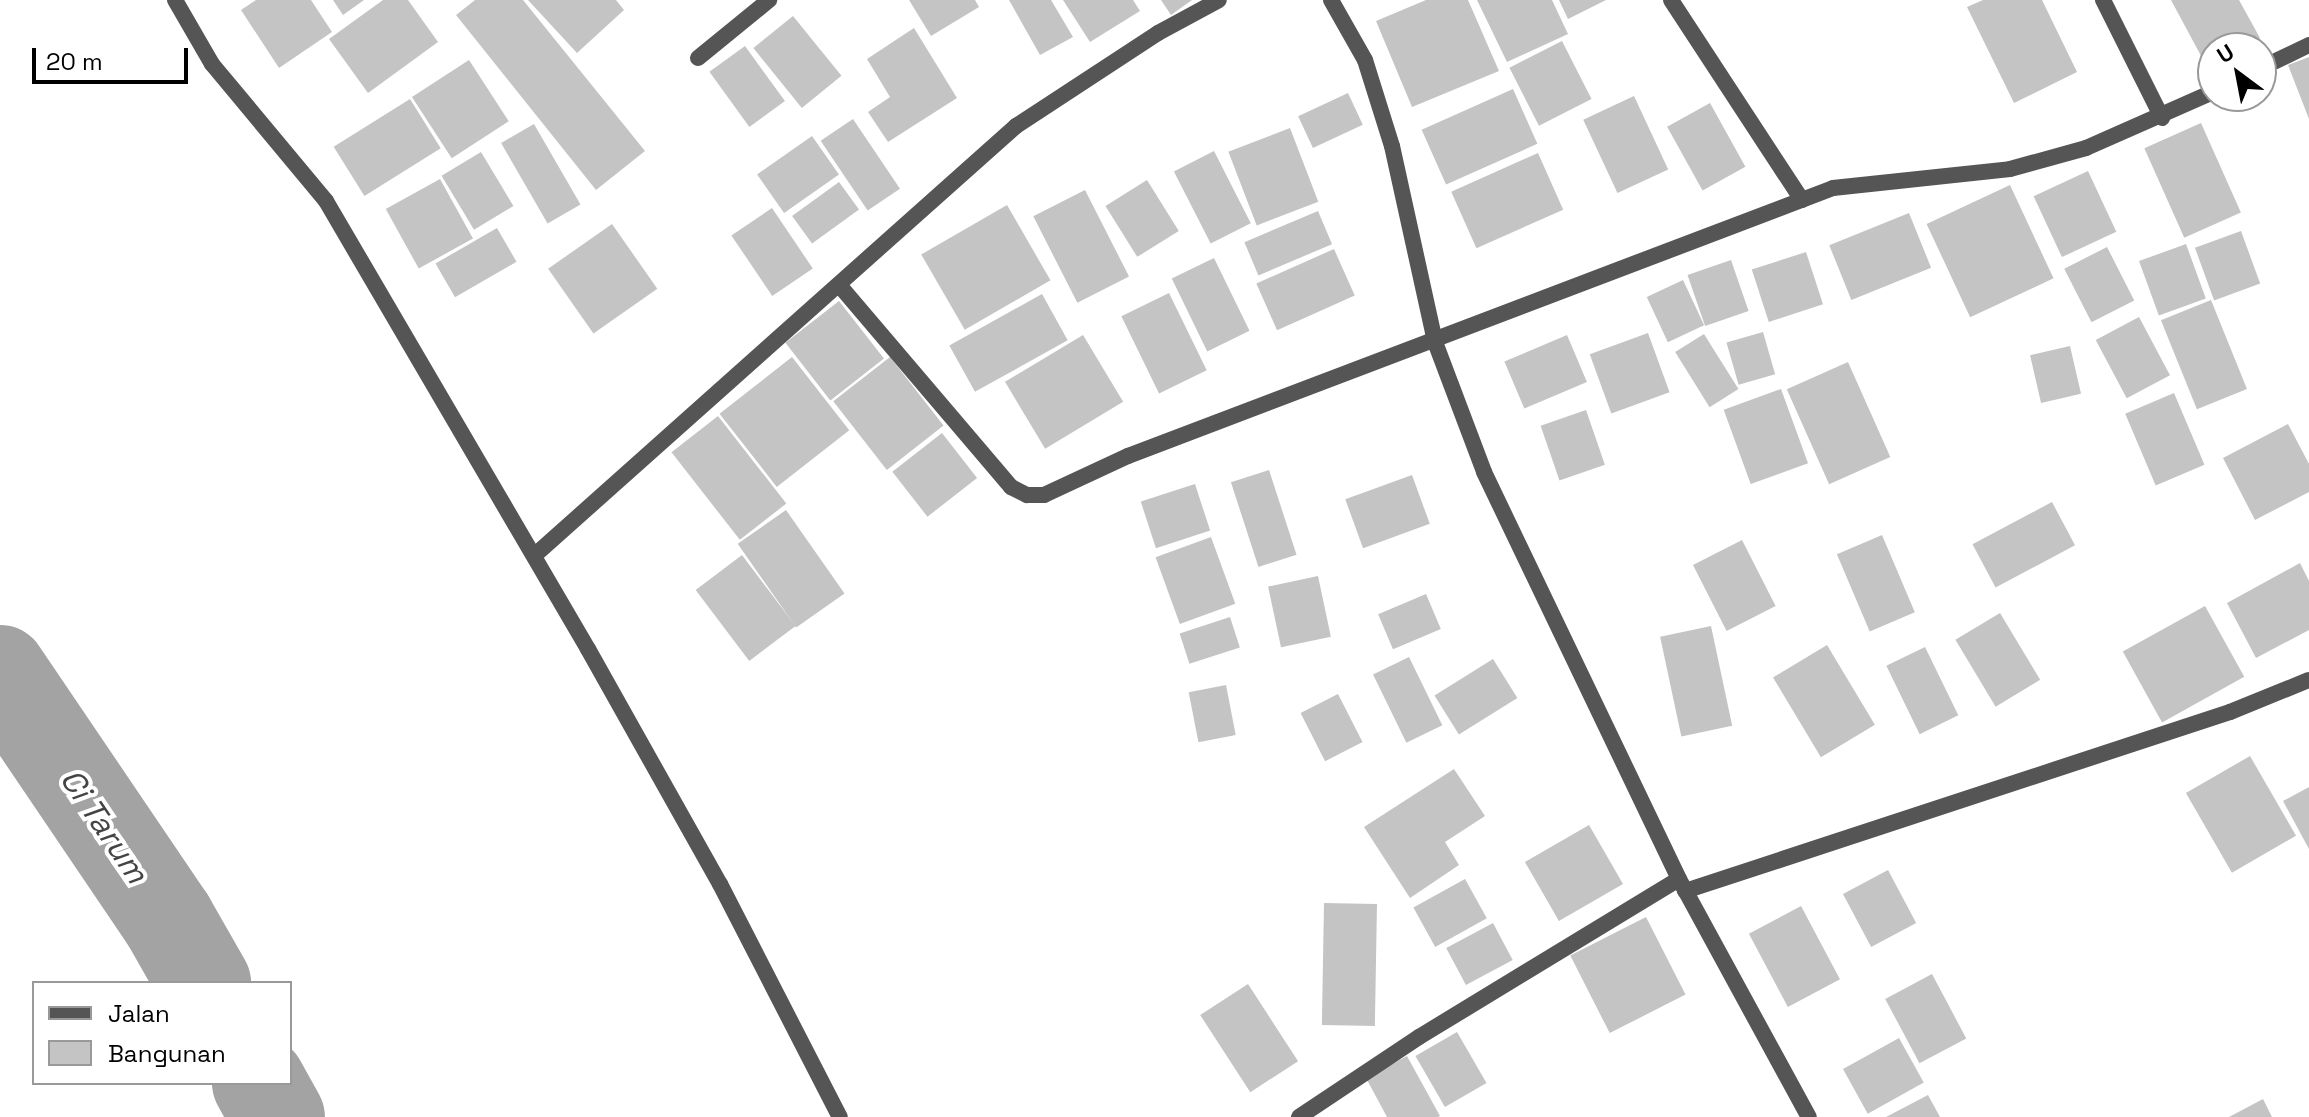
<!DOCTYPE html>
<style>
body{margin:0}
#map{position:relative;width:2309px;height:1117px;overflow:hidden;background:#fff;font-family:"Space Grotesk",sans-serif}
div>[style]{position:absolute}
.river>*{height:94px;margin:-47px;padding:0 47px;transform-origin:47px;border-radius:47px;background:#a3a3a3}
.building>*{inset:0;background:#c4c4c4;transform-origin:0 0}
.street>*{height:16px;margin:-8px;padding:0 8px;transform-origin:8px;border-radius:8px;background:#555}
span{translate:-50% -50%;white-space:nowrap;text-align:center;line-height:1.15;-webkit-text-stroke:8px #fff;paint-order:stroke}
.water-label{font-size:32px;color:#444;font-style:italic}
.legend{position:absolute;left:32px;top:981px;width:260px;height:104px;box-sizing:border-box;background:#fff;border:2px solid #999;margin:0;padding:10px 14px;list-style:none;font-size:24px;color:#000}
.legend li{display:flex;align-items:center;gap:16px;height:40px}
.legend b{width:40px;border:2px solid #999}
.north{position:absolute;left:2197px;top:32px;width:80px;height:80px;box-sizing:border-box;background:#fff;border:2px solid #999;border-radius:50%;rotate:328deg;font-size:22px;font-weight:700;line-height:32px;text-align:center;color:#000}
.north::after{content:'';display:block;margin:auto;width:28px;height:36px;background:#000;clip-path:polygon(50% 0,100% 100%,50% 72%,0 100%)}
.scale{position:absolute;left:32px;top:48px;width:156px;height:36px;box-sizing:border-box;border:4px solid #000;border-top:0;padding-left:10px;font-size:24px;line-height:28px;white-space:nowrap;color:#000;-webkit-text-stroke:6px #fff;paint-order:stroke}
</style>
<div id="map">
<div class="river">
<div style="left:0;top:672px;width:300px;rotate:55.9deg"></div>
<div style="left:168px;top:920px;width:73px;rotate:60.3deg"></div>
<div style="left:259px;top:1083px;width:39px;rotate:61deg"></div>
</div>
<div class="building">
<div style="clip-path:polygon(256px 0,311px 0,332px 32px,279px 68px,241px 10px)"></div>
<div style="clip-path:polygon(333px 0,364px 0,343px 15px)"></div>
<div style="clip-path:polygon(383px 0,408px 0,438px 42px,368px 93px,329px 39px)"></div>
<div style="clip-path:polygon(475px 0,523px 0,645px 151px,596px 190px,456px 15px)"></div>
<div style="clip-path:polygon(528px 0,616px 0,624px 10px,577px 53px)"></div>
<div style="clip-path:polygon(909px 0,975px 0,979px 7px,931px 36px)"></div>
<div style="clip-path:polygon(1009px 0,1051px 0,1073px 37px,1040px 55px)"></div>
<div style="clip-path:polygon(1063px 0,1133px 0,1140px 11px,1090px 42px)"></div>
<div style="clip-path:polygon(1161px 0,1192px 0,1171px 15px)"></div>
<div style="clip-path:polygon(1426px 0,1468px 0,1499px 71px,1412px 107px,1376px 21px)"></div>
<div style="clip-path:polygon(1477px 0,1552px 0,1568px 34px,1507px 62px)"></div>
<div style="clip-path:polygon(1559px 0,1606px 0,1568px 19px)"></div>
<div style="clip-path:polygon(1983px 0,2042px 0,2077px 72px,2014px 103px,1967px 7px)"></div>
<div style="clip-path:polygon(2171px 0,2239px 0,2260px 38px,2242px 48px,2213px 48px,2213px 64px,2207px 67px)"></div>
<div style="left:793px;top:16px;width:77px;height:51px;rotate:51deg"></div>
<div style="clip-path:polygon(914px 28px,957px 98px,888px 142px,868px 112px,890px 97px,867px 59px)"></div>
<div style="left:1562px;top:41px;width:65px;height:59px;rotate:63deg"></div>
<div style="left:745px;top:46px;width:68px;height:44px;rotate:54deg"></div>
<div style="clip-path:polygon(2309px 57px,2309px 119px,2288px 65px)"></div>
<div style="left:469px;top:60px;width:73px;height:68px;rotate:57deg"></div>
<div style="left:1513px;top:89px;width:60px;height:100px;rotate:66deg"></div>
<div style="left:1348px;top:93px;width:35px;height:55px;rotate:65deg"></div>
<div style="left:1634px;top:96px;width:81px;height:56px;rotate:65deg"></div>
<div style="left:410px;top:99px;width:58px;height:90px;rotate:58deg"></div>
<div style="left:1710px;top:103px;width:73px;height:49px;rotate:61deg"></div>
<div style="left:853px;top:119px;width:84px;height:39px;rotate:56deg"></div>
<div style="left:2201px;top:123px;width:98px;height:62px;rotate:66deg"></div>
<div style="left:534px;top:124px;width:93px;height:38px;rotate:60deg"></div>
<div style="left:1290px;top:128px;width:79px;height:66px;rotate:69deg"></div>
<div style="left:812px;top:136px;width:47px;height:67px;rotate:55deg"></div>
<div style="left:1214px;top:151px;width:81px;height:45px;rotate:63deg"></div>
<div style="left:481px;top:152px;width:63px;height:46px;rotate:59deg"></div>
<div style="left:1538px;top:153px;width:62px;height:95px;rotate:66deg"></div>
<div style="left:2088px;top:171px;width:67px;height:60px;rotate:65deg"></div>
<div style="left:440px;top:179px;width:68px;height:62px;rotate:61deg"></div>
<div style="left:1147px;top:180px;width:60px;height:49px;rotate:58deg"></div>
<div style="left:839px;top:182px;width:34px;height:58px;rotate:54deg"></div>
<div style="left:2010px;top:185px;width:103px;height:92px;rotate:65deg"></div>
<div style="left:1085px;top:190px;width:97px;height:58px;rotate:63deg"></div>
<div style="left:1007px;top:205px;width:87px;height:99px;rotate:60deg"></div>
<div style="left:772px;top:208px;width:73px;height:49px;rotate:56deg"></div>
<div style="left:1318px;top:211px;width:36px;height:80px;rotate:67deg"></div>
<div style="left:1909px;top:213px;width:59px;height:86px;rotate:68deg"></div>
<div style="left:612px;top:224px;width:79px;height:78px;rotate:55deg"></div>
<div style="left:497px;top:228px;width:39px;height:71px;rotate:60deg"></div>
<div style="left:2241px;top:231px;width:56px;height:49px;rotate:70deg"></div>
<div style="left:2186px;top:244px;width:58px;height:50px;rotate:70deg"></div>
<div style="left:2107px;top:247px;width:60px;height:48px;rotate:63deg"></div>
<div style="left:1334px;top:249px;width:51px;height:85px;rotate:66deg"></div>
<div style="left:1806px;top:252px;width:55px;height:57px;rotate:72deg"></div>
<div style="left:1214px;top:258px;width:81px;height:47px;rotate:64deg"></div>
<div style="left:1731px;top:260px;width:54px;height:46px;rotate:71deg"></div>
<div style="left:1683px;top:280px;width:50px;height:40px;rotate:65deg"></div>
<div style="left:1169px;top:293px;width:86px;height:53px;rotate:64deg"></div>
<div style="left:1042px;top:294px;width:53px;height:106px;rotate:61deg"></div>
<div style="left:2211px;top:300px;width:96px;height:54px;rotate:68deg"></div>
<div style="left:839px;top:301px;width:73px;height:68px;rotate:52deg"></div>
<div style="left:2139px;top:317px;width:66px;height:49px;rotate:62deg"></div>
<div style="left:1763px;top:332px;width:44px;height:38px;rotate:74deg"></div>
<div style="left:1648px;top:333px;width:63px;height:62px;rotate:70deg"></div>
<div style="left:1704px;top:334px;width:65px;height:34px;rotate:58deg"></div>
<div style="left:1083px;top:335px;width:78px;height:91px;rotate:59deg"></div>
<div style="left:1567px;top:335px;width:51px;height:68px;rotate:67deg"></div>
<div style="left:2070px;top:346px;width:49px;height:41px;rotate:77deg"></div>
<div style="left:792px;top:357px;width:93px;height:92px;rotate:52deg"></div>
<div style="left:890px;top:357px;width:87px;height:72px;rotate:52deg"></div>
<div style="left:1848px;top:362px;width:104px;height:67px;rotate:66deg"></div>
<div style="left:1781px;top:389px;width:79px;height:61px;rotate:70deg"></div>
<div style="left:2174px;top:393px;width:78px;height:53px;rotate:67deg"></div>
<div style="left:1586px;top:410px;width:58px;height:48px;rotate:71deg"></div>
<div style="left:718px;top:416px;width:111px;height:59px;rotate:52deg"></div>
<div style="clip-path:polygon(2288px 424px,2309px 464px,2309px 492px,2255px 520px,2223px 458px)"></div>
<div style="left:942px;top:433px;width:57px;height:63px;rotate:52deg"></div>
<div style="left:1269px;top:470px;width:89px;height:40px;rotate:72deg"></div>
<div style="left:1412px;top:475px;width:52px;height:71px;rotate:70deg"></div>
<div style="left:1195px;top:484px;width:49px;height:57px;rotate:72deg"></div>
<div style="left:2052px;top:502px;width:49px;height:90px;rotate:62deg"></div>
<div style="left:786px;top:510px;width:102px;height:59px;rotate:55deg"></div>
<div style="left:1882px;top:535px;width:84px;height:49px;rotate:67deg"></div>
<div style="left:1211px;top:537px;width:71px;height:59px;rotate:70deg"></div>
<div style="left:1742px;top:540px;width:74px;height:55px;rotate:63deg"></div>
<div style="left:742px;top:555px;width:89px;height:58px;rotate:53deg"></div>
<div style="clip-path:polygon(2300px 563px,2309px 581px,2309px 630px,2256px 658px,2227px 603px)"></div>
<div style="left:1318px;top:576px;width:62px;height:51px;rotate:78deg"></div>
<div style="left:1426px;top:594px;width:38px;height:52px;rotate:67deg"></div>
<div style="left:2205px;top:606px;width:81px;height:94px;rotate:61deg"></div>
<div style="left:2000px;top:613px;width:78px;height:52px;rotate:59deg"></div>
<div style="left:1230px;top:617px;width:32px;height:53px;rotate:72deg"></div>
<div style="left:1711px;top:626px;width:102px;height:52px;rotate:78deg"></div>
<div style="left:1827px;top:645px;width:93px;height:63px;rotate:59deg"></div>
<div style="left:1925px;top:647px;width:76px;height:43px;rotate:64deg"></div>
<div style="left:1409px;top:657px;width:76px;height:40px;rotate:64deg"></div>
<div style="left:1493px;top:659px;width:46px;height:69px;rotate:58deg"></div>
<div style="left:1226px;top:685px;width:51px;height:38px;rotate:79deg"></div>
<div style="left:1338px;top:694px;width:54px;height:42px;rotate:63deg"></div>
<div style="left:2250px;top:756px;width:92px;height:74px;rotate:60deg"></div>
<div style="clip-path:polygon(1454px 769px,1485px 816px,1445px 842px,1459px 865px,1410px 898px,1364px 827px)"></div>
<div style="clip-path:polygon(2309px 787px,2309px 849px,2283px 801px)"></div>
<div style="left:1589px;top:825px;width:68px;height:74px;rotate:60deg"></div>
<div style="left:1888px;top:870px;width:60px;height:51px;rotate:62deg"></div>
<div style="left:1465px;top:879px;width:45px;height:59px;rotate:61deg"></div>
<div style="left:1324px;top:903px;width:53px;height:122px;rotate:1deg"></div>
<div style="left:1801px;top:906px;width:83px;height:59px;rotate:62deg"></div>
<div style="left:1646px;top:917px;width:87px;height:85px;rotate:63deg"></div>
<div style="left:1493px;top:923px;width:42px;height:53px;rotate:62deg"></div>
<div style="left:1932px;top:974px;width:73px;height:53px;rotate:62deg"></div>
<div style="left:1248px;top:984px;width:92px;height:57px;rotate:57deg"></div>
<div style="left:1457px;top:1032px;width:59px;height:48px;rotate:60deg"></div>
<div style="left:1899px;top:1038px;width:51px;height:64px;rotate:61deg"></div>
<div style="clip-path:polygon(1407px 1056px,1440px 1116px,1438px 1117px,1387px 1117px,1366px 1078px)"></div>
<div style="clip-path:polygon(1928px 1095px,1940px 1117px,1886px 1117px)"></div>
<div style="clip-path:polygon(2263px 1099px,2272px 1117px,2229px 1117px)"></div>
</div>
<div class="street">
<div style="left:175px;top:0;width:74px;rotate:60deg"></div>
<div style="left:212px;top:64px;width:178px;rotate:50.2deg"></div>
<div style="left:326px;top:201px;width:519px;rotate:59.68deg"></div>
<div style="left:588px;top:649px;width:270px;rotate:60.7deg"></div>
<div style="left:720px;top:884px;width:262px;rotate:62.8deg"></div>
<div style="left:1331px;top:0;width:69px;rotate:60.5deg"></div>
<div style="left:1365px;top:60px;width:90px;rotate:72.6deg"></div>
<div style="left:1392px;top:146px;width:201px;rotate:77.6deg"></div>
<div style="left:1435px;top:342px;width:139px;rotate:69.3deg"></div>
<div style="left:1484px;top:472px;width:451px;rotate:64.4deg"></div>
<div style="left:1679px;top:879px;width:271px;rotate:61.4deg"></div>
<div style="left:1671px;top:0;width:239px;rotate:56.8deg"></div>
<div style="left:2103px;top:0;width:132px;rotate:63.4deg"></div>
<div style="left:698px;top:58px;width:92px;rotate:-39.2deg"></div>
<div style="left:2261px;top:68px;width:53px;rotate:-25.6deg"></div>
<div style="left:840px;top:286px;width:264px;rotate:49.6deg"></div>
<div style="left:1011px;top:487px;width:18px;rotate:27deg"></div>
<div style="left:1027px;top:495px;width:17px"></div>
<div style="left:1044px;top:495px;width:93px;rotate:-24.9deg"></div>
<div style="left:1128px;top:456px;width:754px;rotate:-20.81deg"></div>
<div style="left:1833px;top:188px;width:178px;rotate:-6.1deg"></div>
<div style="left:2010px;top:169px;width:79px;rotate:-15.4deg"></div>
<div style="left:2086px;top:148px;width:139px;rotate:-23.8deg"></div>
<div style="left:535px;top:555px;width:645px;rotate:-41.73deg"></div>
<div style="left:1016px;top:126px;width:170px;rotate:-33.2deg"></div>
<div style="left:1158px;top:33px;width:69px;rotate:-28.4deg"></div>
<div style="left:1685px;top:891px;width:574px;rotate:-18.18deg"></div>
<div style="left:2230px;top:712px;width:85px;rotate:-22.1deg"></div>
<div style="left:1299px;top:1117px;width:144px;rotate:-33.7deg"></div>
<div style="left:1419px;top:1037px;width:304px;rotate:-31.3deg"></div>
</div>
<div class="water-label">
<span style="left:104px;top:826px;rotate:56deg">Ci Tarum</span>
</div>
<ul class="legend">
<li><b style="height:10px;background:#555"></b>Jalan</li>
<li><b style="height:22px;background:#c4c4c4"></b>Bangunan</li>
</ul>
<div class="north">U</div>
<div class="scale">20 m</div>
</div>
